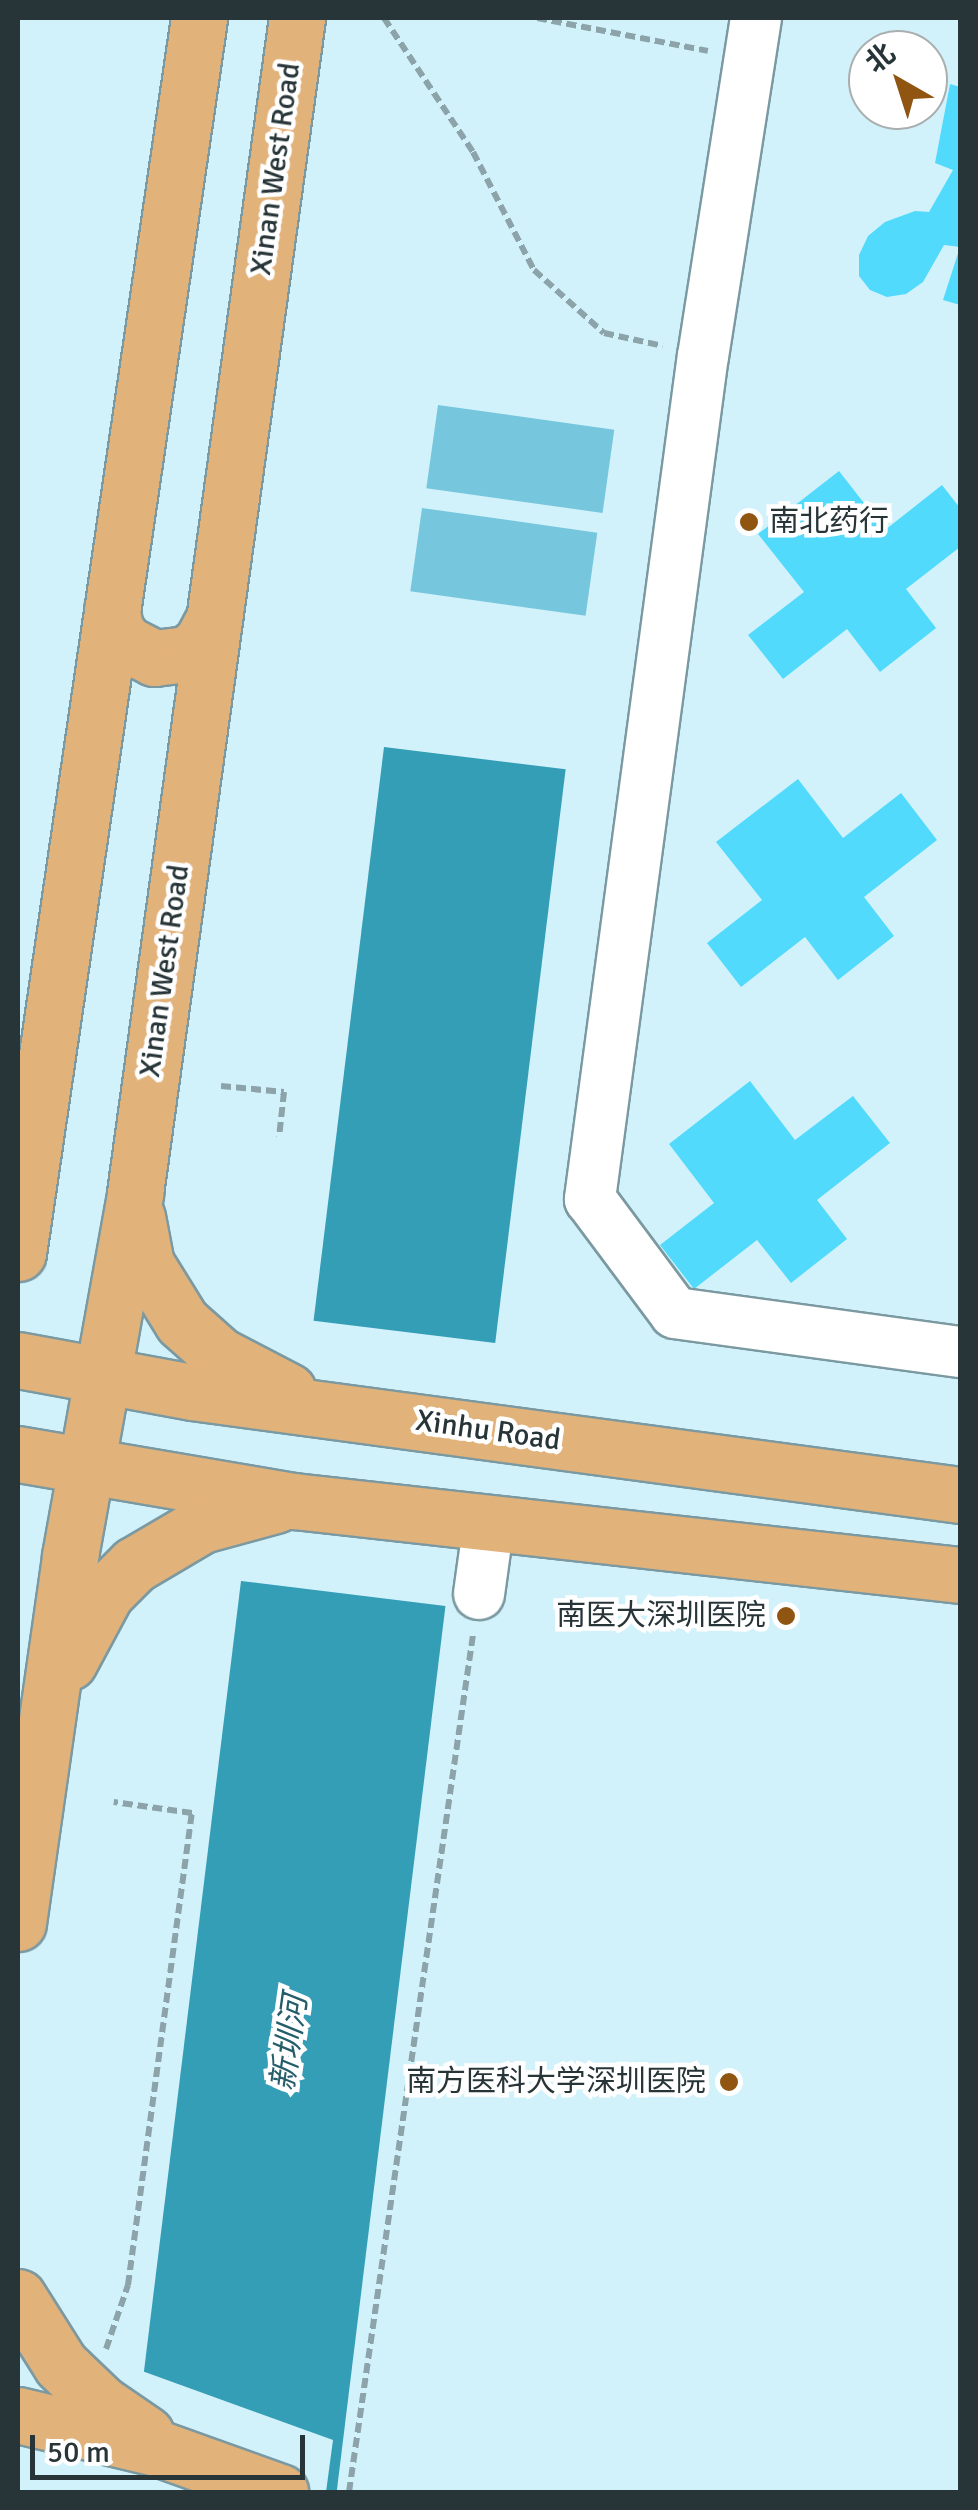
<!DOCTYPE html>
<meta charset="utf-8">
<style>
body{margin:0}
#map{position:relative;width:978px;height:2510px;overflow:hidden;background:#d2f2fb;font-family:Signika,"Noto Sans SC",sans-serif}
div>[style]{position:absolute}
.green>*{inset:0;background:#76c7dd;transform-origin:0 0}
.water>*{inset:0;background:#359eb7;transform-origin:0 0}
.pier>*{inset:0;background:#d2f2fb}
.building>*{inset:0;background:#51dafc}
.path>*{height:6px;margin-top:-3px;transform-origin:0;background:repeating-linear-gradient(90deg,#8ba3a9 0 10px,transparent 0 15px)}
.roads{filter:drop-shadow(2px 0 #7b99a1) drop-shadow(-2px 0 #7b99a1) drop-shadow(0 2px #7b99a1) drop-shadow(0 -2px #7b99a1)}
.minor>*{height:50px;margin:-25px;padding:0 25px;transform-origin:25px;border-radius:25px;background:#fff}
.major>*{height:55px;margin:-27.5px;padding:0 27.5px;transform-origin:27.5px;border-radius:27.5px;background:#e2b27b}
.dots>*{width:28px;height:28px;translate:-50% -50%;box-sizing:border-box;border:5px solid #fff;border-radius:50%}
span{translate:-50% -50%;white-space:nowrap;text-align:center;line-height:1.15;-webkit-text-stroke:9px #fff;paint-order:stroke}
.street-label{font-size:30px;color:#283538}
.poi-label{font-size:30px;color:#283538}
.left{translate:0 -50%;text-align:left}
.right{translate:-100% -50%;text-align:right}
.water-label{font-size:32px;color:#255d6b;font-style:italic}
.frame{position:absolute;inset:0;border:20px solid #283538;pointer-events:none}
.north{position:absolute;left:848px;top:30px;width:100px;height:100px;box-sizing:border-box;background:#fff;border:2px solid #a9aeaf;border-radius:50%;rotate:321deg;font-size:28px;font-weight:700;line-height:40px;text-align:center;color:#283538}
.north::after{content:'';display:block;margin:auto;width:35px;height:45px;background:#8f5511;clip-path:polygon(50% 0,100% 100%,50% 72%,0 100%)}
.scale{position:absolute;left:30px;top:2435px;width:275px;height:45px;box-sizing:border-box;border:5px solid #283538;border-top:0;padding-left:12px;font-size:30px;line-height:35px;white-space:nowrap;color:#283538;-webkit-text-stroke:8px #fff;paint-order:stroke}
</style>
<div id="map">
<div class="green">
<div style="left:438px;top:405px;width:178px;height:84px;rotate:8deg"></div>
<div style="left:422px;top:508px;width:177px;height:84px;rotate:8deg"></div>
</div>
<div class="water">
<div style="left:384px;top:747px;width:183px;height:578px;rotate:7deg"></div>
<div style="left:241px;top:1581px;width:206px;height:919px;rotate:7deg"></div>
</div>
<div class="pier">
<div style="clip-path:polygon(131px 2367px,333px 2440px,326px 2492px,114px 2492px)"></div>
</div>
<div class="building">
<div style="clip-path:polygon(950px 84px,960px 87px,960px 305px,943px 300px,960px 247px,944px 245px,923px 282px,906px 294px,887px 297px,870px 290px,859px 276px,859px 255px,868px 236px,885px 222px,915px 211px,929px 212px,953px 170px,935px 163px)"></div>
<div style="clip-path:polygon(839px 471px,885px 530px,942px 485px,960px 508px,960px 547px,906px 589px,936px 628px,880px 672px,847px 629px,783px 679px,748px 635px,804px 592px,758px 534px)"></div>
<div style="clip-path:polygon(798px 779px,843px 838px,901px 793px,937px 840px,864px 897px,894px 936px,838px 980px,805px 937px,741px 987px,707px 943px,762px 900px,716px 842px)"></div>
<div style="clip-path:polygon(750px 1081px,795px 1140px,853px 1096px,890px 1143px,817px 1200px,847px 1239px,791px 1283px,757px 1240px,694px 1289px,660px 1245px,714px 1203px,669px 1144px)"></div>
</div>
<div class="path">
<div style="left:384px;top:18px;width:161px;rotate:56.4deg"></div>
<div style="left:473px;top:152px;width:133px;rotate:62.7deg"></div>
<div style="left:534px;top:270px;width:94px;rotate:42deg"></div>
<div style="left:604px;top:333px;width:60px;rotate:12.4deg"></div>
<div style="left:537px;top:18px;width:174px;rotate:10.9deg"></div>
<div style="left:221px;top:1086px;width:63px;rotate:5.4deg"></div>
<div style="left:284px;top:1092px;width:45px;rotate:96.3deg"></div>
<div style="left:106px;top:2349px;width:68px;rotate:-71deg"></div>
<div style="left:128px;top:2285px;width:476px;rotate:-82.3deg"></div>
<div style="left:192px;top:1813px;width:79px;rotate:-172deg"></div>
<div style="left:349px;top:2492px;width:866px;rotate:-81.77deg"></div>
</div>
<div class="roads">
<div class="minor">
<div style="left:756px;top:18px;width:341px;rotate:98.9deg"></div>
<div style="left:703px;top:355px;width:852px;rotate:97.63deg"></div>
<div style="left:590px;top:1199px;width:142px;rotate:53.3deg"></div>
<div style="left:675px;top:1313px;width:288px;rotate:7.8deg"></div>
<div style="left:479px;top:1594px;width:73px;rotate:-82.1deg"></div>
</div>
<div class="major">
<div style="left:112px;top:610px;width:19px;rotate:81deg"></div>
<div style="left:115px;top:629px;width:17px;rotate:54deg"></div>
<div style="left:125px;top:643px;width:33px;rotate:27deg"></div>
<div style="left:154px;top:658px;width:33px;rotate:-7deg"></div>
<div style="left:187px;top:654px;width:18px;rotate:-38deg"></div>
<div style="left:201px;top:643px;width:27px;rotate:-62deg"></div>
<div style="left:137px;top:1217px;width:48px;rotate:79.2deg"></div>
<div style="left:146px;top:1264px;width:68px;rotate:58.2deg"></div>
<div style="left:182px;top:1322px;width:50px;rotate:41.7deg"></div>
<div style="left:219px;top:1355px;width:78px;rotate:27.6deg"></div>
<div style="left:18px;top:1253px;width:1248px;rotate:-81.66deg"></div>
<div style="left:18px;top:1360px;width:177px;rotate:10.4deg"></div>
<div style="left:192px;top:1392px;width:775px;rotate:7.64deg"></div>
<div style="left:18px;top:1454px;width:280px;rotate:9.7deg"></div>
<div style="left:294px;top:1501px;width:670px;rotate:6.34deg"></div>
<div style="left:69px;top:1662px;width:78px;rotate:-61.8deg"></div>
<div style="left:106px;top:1593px;width:40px;rotate:-45deg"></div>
<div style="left:134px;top:1565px;width:79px;rotate:-30.5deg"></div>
<div style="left:202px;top:1525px;width:76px;rotate:-15.3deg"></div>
<div style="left:18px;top:1923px;width:371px;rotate:-81.9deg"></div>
<div style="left:70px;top:1556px;width:369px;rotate:-79.8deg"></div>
<div style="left:135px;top:1193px;width:1186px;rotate:-82.15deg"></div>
<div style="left:18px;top:2297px;width:80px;rotate:57.7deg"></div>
<div style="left:61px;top:2365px;width:57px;rotate:43.6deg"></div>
<div style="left:102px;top:2404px;width:53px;rotate:34.3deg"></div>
<div style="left:18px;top:2415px;width:143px;rotate:13.4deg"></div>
<div style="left:157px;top:2448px;width:131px;rotate:19.7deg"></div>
</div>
</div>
<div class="dots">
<div style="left:749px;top:522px;background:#8f5511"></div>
<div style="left:786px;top:1616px;background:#8f5511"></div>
<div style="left:729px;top:2082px;background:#8f5511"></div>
</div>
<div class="street-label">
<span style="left:276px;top:169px;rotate:-82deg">Xinan West Road</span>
<span style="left:165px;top:971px;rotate:-82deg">Xinan West Road</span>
<span style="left:488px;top:1431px;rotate:8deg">Xinhu Road</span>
</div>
<div class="poi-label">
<span class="left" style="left:769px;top:522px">南北药行</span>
<span class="right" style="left:766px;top:1616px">南医大深圳医院</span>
<span class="right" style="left:706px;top:2082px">南方医科大学深圳医院</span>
</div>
<div class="water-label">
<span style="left:290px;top:2043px;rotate:-82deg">新圳河</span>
</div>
<div class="frame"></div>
<div class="north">北</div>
<div class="scale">50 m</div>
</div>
